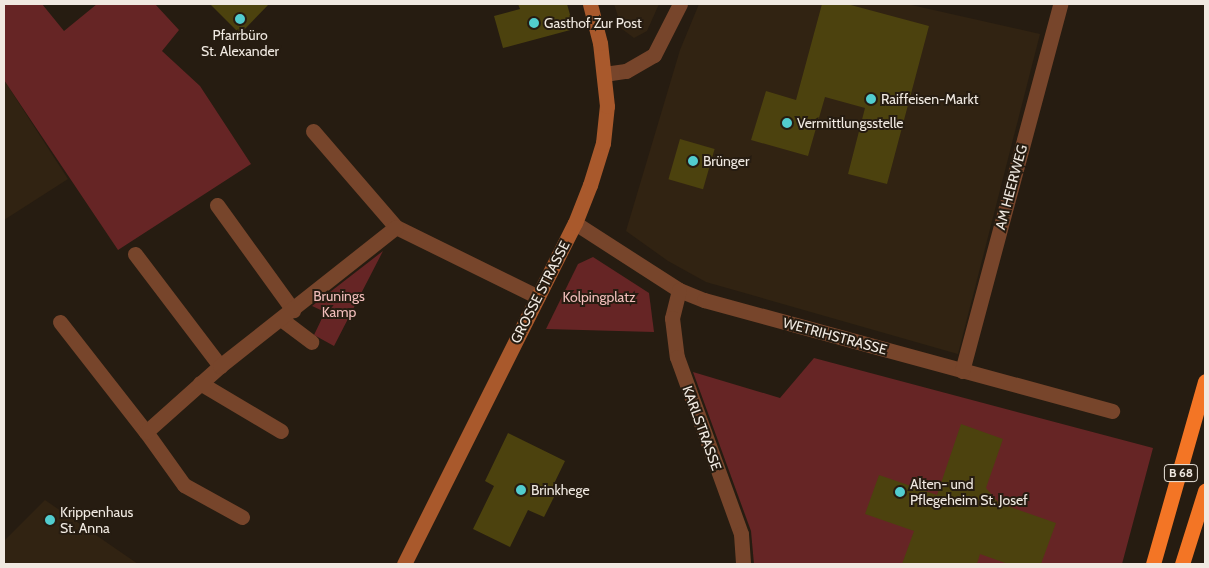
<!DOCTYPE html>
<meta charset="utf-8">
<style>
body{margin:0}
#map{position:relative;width:1209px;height:568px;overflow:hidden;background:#261c11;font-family:Cabin,sans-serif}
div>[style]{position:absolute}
.built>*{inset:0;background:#312312}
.green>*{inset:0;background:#662525}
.building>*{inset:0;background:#4c420e;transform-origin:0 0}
.street>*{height:15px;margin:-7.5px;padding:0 7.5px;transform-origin:7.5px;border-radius:7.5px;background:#77452b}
.secondary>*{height:15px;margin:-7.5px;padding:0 7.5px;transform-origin:7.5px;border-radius:7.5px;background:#a9592c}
.highway>*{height:15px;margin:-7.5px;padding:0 7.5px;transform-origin:7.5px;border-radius:7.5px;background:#f37525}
.dots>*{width:14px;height:14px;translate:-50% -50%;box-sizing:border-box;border:2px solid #261c11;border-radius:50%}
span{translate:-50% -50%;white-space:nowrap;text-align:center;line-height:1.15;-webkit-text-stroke:4px #261c11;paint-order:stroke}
.shield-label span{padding:1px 4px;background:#261c11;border:1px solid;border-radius:4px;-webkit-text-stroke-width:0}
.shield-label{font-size:12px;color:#f0e9e1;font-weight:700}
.poi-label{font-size:14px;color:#f0e9e1}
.left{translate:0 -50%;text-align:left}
.street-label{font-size:14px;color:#f0e9e1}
.park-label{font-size:14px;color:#f1bebb}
.frame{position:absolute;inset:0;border:5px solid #f0e9e1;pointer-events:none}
</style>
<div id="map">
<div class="built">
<div style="clip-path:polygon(614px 4px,659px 4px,647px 31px,634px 38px,622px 29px)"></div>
<div style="clip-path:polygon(699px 4px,907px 4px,1040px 34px,958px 354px,706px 282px,668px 261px,626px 231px,680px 50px)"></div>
<div style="clip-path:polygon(4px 80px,68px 179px,4px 220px)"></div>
<div style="clip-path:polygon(45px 500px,138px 564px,4px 564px,4px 541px)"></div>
</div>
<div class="green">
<div style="clip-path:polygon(4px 4px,42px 4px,64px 31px,97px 4px,155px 4px,179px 30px,162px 51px,200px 86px,251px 164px,118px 250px,4px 80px)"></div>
<div style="clip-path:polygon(383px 251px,334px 346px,314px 335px,325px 312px,312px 306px)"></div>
<div style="clip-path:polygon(593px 257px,649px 293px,654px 332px,546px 329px,578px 264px)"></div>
<div style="clip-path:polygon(814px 358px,1153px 448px,1122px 564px,754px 564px,751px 531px,693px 372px,780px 398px)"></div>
</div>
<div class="building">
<div style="clip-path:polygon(210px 4px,269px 4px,240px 34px)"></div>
<div style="clip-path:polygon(518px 4px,567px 4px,574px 29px,503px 48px,494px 16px,520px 9px)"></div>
<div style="clip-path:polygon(822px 4px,847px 4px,929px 26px,887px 184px,848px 174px,865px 108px,825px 97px,808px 156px,751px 140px,766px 91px,796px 100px)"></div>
<div style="left:680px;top:139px;width:36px;height:42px;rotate:16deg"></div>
<div style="clip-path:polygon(961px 424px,1003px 439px,986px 488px,999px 503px,1056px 523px,1041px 564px,1008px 564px,980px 554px,977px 564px,902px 564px,914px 531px,865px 514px,879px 475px,937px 495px)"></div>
<div style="clip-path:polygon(508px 433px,565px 461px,549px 494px,554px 497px,544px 517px,528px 510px,510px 547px,473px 529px,494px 486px,485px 481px)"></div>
</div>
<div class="street">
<div style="left:604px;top:74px;width:22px;rotate:-8deg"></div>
<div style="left:626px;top:71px;width:32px;rotate:-30deg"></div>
<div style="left:654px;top:55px;width:57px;rotate:-63deg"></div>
<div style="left:313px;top:131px;width:127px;rotate:49.2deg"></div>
<div style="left:396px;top:227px;width:158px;rotate:26.2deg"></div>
<div style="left:217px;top:205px;width:130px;rotate:54.1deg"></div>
<div style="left:575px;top:223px;width:124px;rotate:32.8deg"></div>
<div style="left:679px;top:290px;width:27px;rotate:22deg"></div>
<div style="left:704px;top:300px;width:423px;rotate:15.2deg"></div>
<div style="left:135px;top:254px;width:141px;rotate:52.8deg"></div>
<div style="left:679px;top:290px;width:29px;rotate:104deg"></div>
<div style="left:672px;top:318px;width:39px;rotate:83deg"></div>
<div style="left:677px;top:357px;width:188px;rotate:70.1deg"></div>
<div style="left:741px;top:534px;width:30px;rotate:86deg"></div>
<div style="left:281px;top:319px;width:38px;rotate:37deg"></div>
<div style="left:60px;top:322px;width:140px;rotate:52deg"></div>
<div style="left:962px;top:371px;width:380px;rotate:-75deg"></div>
<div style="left:200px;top:383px;width:94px;rotate:30.7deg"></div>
<div style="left:242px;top:517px;width:66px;rotate:-151.1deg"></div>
<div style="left:184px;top:485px;width:65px;rotate:-125.6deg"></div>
<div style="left:146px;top:432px;width:99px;rotate:-41.7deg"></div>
<div style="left:220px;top:366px;width:224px;rotate:-38.3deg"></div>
</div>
<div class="secondary">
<div style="left:404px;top:564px;width:381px;rotate:-63.4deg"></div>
<div style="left:575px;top:223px;width:41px;rotate:-68.5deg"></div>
<div style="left:590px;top:185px;width:44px;rotate:-72.8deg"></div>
<div style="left:603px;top:143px;width:37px;rotate:-84deg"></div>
<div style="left:607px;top:106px;width:63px;rotate:-96.3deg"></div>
<div style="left:600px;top:43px;width:40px;rotate:-104.4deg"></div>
</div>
<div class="highway">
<div style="left:1153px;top:564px;width:190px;rotate:-74.1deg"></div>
<div style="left:1182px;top:564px;width:77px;rotate:-72.5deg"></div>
</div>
<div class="dots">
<div style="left:240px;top:19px;background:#52cdcf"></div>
<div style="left:534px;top:23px;background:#52cdcf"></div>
<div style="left:871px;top:99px;background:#52cdcf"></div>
<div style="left:787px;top:123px;background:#52cdcf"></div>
<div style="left:693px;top:161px;background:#52cdcf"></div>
<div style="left:521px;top:490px;background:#52cdcf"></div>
<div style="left:900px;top:492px;background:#52cdcf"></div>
<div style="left:50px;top:520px;background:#52cdcf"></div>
</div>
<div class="shield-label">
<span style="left:1181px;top:473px">B 68</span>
</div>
<div class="poi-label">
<span class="left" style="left:544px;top:23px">Gasthof Zur Post</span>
<span style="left:240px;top:43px">Pfarrbüro<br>St. Alexander</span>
<span class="left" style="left:881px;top:99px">Raiffeisen-Markt</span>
<span class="left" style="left:797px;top:123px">Vermittlungsstelle</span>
<span class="left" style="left:703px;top:161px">Brünger</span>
<span class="left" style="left:910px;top:492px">Alten- und<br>Pflegeheim St. Josef</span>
<span class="left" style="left:531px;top:490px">Brinkhege</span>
<span class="left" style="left:60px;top:520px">Krippenhaus<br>St. Anna</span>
</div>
<div class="street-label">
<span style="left:1011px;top:187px;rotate:-75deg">AM HEERWEG</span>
<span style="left:540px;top:292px;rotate:-63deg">GROSSE STRASSE</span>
<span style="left:835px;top:336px;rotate:15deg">WETRIHSTRASSE</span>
<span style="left:702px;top:428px;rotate:70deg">KARLSTRASSE</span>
</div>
<div class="park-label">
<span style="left:339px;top:304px">Brunings<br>Kamp</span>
<span style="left:599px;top:297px">Kolpingplatz</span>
</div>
<div class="frame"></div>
</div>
